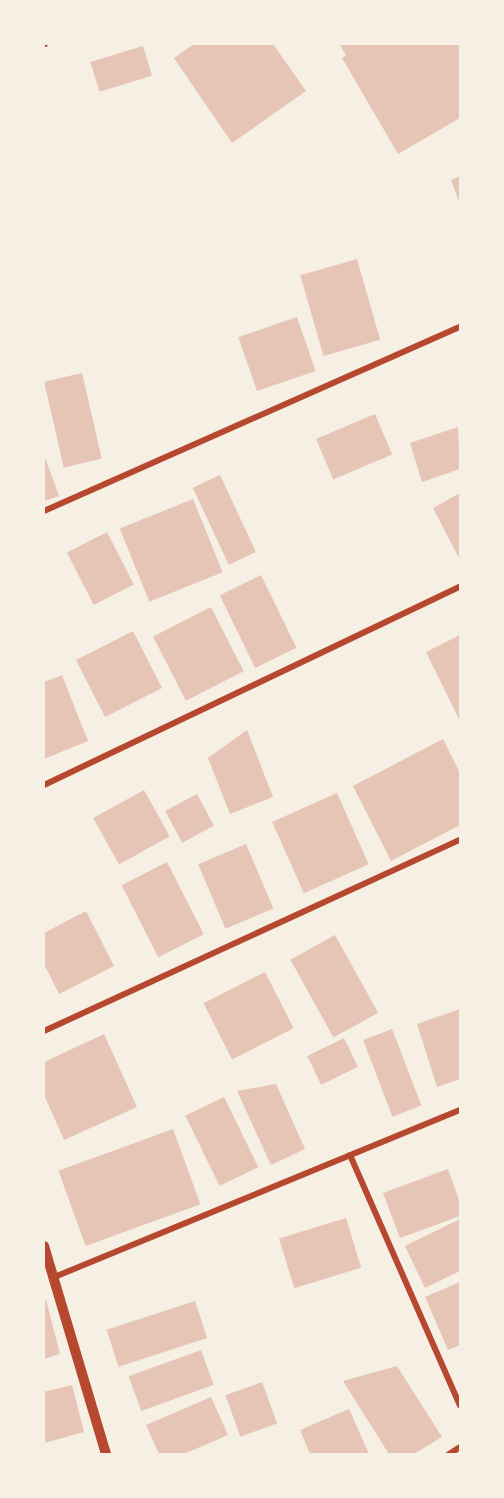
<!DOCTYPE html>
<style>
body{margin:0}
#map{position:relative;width:504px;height:1498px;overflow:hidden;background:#f6efe4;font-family:Barlow,sans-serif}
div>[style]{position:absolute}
.building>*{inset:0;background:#e6c5b7;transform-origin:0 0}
.minor>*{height:6px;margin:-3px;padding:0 3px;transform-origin:3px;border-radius:3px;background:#b5482f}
.tertiary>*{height:10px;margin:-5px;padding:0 5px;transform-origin:5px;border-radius:5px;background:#b5482f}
span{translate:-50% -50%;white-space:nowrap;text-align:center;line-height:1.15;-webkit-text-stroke:6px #f6efe4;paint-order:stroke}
.frame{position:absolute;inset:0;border:45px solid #f6efe4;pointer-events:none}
</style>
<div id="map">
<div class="building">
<div style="clip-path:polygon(194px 44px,273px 44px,306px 91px,232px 143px,174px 58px)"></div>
<div style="clip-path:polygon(339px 44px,460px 44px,460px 118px,398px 154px,342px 58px,346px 55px)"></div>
<div style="left:143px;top:46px;width:31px;height:55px;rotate:73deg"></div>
<div style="clip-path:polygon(460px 176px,460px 204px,451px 180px)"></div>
<div style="left:357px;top:259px;width:84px;height:59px;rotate:74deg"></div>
<div style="left:297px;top:317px;width:57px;height:62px;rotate:71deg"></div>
<div style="left:82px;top:373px;width:88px;height:39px;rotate:77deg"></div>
<div style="left:375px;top:414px;width:44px;height:64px;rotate:67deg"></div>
<div style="clip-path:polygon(458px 427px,460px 469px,422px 482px,410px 443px)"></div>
<div style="clip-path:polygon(44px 455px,59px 496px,44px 501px)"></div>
<div style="left:220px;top:475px;width:85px;height:30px;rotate:65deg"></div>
<div style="clip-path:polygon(460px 493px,460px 560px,433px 508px)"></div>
<div style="left:193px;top:499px;width:79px;height:79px;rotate:68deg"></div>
<div style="left:107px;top:532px;width:59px;height:45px;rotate:63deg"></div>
<div style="left:261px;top:575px;width:81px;height:46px;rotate:64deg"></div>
<div style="left:211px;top:607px;width:72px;height:65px;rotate:63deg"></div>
<div style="left:133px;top:631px;width:64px;height:64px;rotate:63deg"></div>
<div style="clip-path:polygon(460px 635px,460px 721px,426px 652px)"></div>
<div style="clip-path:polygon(62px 675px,88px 741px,44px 759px,44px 682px)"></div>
<div style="clip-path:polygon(247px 730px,273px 797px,230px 814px,208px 758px)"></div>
<div style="clip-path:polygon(443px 739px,460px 773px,460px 825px,391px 861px,353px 786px)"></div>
<div style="left:144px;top:790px;width:53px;height:58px;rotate:61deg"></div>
<div style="left:337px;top:793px;width:78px;height:71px;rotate:66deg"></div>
<div style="left:197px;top:794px;width:36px;height:36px;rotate:62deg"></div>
<div style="left:246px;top:844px;width:70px;height:52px;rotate:67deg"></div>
<div style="left:167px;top:862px;width:81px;height:51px;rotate:63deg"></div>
<div style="clip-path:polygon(86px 911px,114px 966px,59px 994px,44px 964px,44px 933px)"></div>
<div style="left:335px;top:935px;width:89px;height:51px;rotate:61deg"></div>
<div style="left:265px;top:972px;width:63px;height:69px;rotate:63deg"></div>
<div style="clip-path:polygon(460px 1009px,460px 1079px,437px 1087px,417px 1024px)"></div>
<div style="left:392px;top:1029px;width:82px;height:31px;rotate:69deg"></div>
<div style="clip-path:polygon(104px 1034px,137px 1107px,64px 1140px,44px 1095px,44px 1062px)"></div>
<div style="left:344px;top:1038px;width:32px;height:41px;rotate:64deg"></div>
<div style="clip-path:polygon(276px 1084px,305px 1149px,271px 1165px,237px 1091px)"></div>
<div style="left:224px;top:1097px;width:78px;height:43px;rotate:64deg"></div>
<div style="left:173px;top:1129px;width:80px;height:122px;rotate:70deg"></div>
<div style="clip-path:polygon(448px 1169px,460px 1203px,460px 1216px,400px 1238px,383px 1193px)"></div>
<div style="left:346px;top:1218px;width:52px;height:70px;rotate:73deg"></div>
<div style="clip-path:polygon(460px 1219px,460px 1271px,425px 1288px,405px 1246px)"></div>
<div style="clip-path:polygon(460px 1282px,460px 1345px,448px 1350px,425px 1297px)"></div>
<div style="clip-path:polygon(46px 1300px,60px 1354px,44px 1359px,44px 1301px)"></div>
<div style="left:195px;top:1301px;width:39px;height:93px;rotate:72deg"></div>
<div style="left:201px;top:1350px;width:37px;height:77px;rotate:70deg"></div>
<div style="clip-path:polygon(397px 1366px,442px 1437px,414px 1454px,389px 1454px,343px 1381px)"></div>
<div style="left:262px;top:1382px;width:44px;height:39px;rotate:70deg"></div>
<div style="clip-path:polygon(72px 1385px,84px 1432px,44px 1443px,44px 1392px)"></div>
<div style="clip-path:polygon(211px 1397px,228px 1435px,184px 1454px,159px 1454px,146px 1425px)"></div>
<div style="clip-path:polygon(349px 1409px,369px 1454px,310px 1454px,300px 1430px)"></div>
</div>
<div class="minor">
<div style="left:44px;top:44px;width:1px"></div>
<div style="left:44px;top:511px;width:455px;rotate:-23.9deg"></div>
<div style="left:44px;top:785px;width:461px;rotate:-25.5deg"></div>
<div style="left:44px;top:1031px;width:458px;rotate:-24.7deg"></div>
<div style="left:350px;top:1155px;width:273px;rotate:66.3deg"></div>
<div style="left:52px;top:1278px;width:441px;rotate:-22.4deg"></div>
<div style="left:449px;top:1454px;width:13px;rotate:-32deg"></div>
</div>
<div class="tertiary">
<div style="left:44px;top:1246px;width:217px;rotate:73.4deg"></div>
</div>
<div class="frame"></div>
</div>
